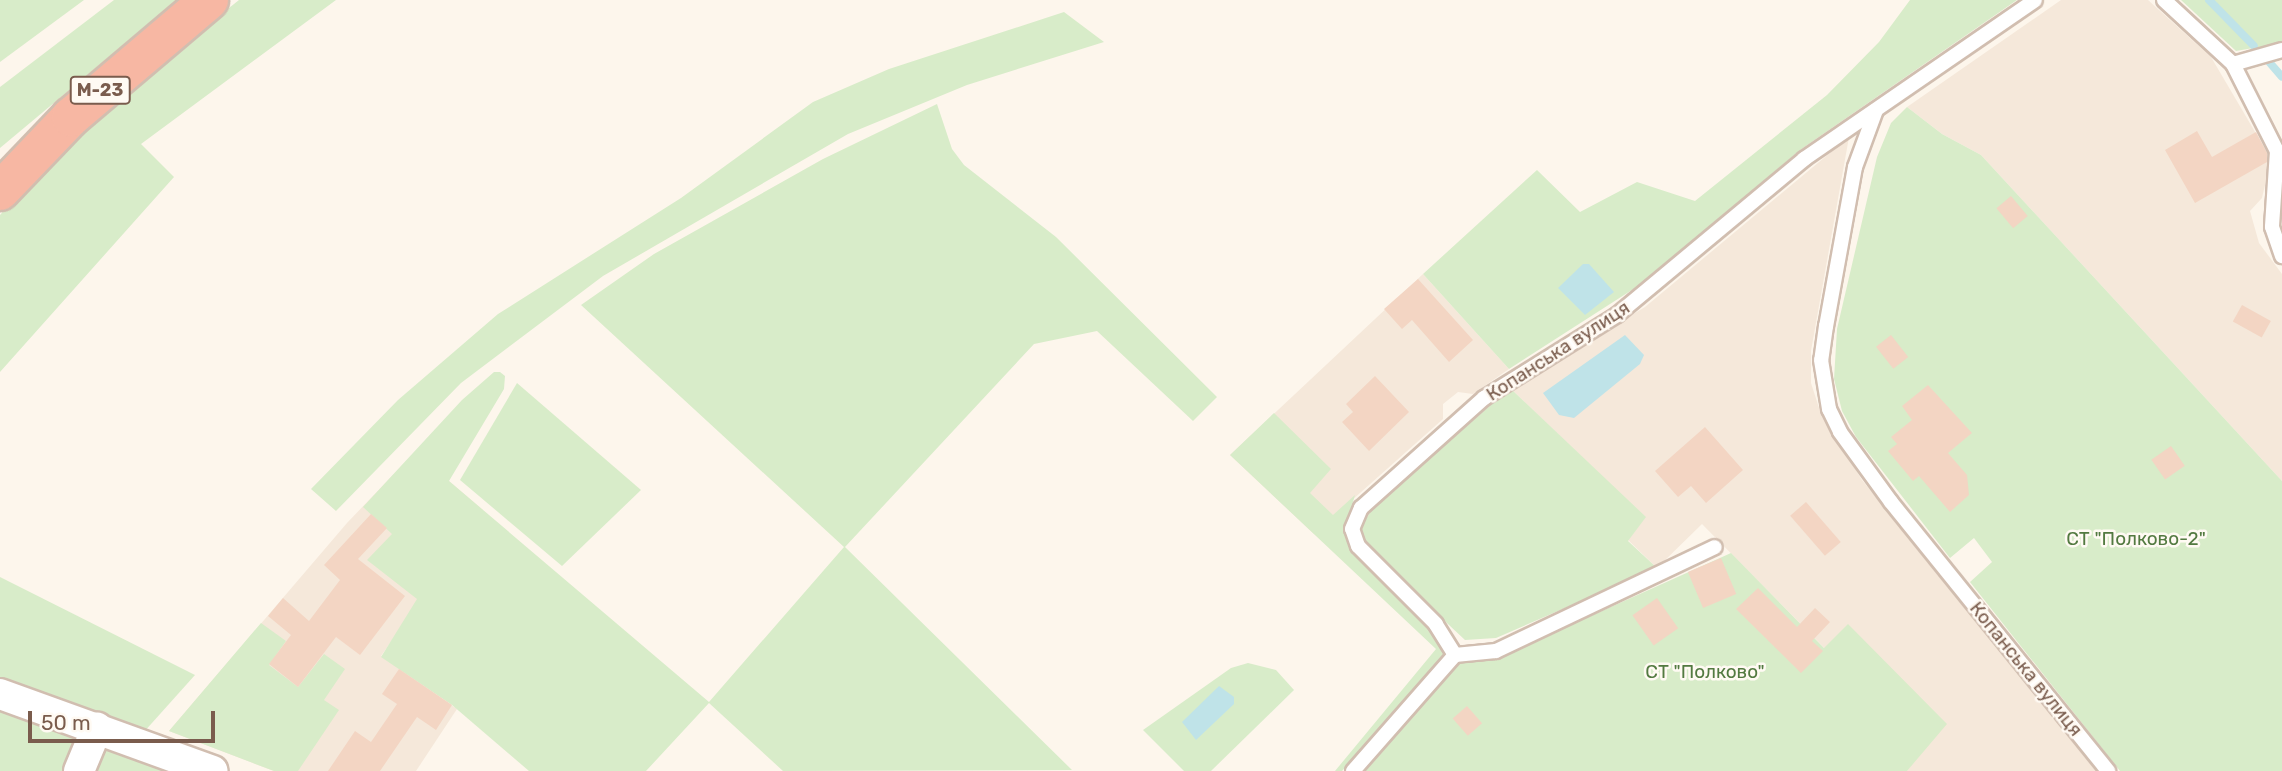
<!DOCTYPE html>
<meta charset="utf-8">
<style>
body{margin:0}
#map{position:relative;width:2282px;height:771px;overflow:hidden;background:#fdf6ec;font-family:Rubik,sans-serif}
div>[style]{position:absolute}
.residential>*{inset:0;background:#f5e8da}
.green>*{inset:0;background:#d8ecc9}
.water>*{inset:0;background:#bfe3e8}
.stream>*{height:8px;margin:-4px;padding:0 4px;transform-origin:4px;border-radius:4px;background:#bfe3e8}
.building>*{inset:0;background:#f3d5c3;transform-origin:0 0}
.roads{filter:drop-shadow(2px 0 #d1beb0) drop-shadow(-2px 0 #d1beb0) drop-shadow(0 2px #d1beb0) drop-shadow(0 -2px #d1beb0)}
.lane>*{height:14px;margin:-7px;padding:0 7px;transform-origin:7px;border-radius:7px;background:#fff}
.street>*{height:30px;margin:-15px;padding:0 15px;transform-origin:15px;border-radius:15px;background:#fff}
.highway>*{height:38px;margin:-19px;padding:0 19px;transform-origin:19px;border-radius:19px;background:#f7b7a3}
span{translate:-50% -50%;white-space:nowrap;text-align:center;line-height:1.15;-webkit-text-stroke:5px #fffaf3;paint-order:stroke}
.shield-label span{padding:2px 5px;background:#fffaf3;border:2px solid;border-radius:5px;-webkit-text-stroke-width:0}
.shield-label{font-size:18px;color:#7a5c4d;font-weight:700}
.street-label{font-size:19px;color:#7a5c4d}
.park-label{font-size:19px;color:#537a41}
.scale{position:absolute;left:28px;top:711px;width:187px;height:32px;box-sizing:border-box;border:4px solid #7a5c4d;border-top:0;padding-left:9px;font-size:21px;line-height:24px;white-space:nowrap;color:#7a5c4d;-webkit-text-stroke:5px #fffaf3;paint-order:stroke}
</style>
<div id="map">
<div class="residential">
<div style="clip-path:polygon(2061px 0,2148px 0,2211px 57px,2271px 159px,2262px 198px,2250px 211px,2259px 243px,2282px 274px,2282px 481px,1981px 155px,1942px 134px,1907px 107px)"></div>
<div style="clip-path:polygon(1849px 137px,1811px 351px,1811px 383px,1821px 414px,1862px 480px,2098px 771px,1907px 771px,1923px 748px,1702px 524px,1657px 568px,1628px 540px,1645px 517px,1510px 388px,1645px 307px)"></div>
<div style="clip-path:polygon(1423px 274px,1509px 369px,1473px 394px,1458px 392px,1443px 404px,1443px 419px,1314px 534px,1230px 455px)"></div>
<div style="clip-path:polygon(415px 452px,483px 510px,381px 656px,457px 709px,416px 771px,274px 771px,169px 731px,347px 523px)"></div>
</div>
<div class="green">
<div style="clip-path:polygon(0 0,84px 0,0 62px)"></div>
<div style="clip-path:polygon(114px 0,177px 0,0 148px,0 87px)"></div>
<div style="clip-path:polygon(239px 0,336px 0,141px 144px,174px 177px,0 372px,0 215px,42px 167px,128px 89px)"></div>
<div style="clip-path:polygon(1910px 0,2017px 0,1800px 150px,1649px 279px,1509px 369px,1423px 274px,1537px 170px,1580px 212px,1637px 182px,1695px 201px,1827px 95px,1879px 42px)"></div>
<div style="clip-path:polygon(2181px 0,2282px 0,2282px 43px,2236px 51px)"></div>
<div style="clip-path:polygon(1064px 12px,1104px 42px,967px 85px,848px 134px,603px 276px,461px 383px,336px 511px,311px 489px,398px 400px,498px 314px,681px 198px,813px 102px,889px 69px)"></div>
<div style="clip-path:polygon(937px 104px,952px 149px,964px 165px,1056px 237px,1217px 397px,1193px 421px,1097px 331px,1034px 344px,845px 547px,1072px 770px,783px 771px,709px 703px,646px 771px,529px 771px,452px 705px,381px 657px,417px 599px,367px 560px,392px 534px,363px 507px,462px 400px,494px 372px,500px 372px,505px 376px,504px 389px,449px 481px,709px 702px,844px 547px,581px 305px,654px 254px,823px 159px)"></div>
<div style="clip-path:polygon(1907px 107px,1942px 134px,1981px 155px,2282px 481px,2282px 771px,2120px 771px,1970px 582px,1992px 562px,1974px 538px,1950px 558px,1856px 437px,1842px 411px,1834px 379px,1837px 329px,1877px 157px,1891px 123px)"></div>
<div style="clip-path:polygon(517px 383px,641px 490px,562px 566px,460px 480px)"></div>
<div style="clip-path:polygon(1510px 388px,1646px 517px,1628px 541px,1657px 568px,1496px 638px,1465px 640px,1368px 549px,1360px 528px,1373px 508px)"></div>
<div style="clip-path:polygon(1274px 413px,1331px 469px,1310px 493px,1333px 515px,1355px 495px,1345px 531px,1350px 548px,1436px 631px,1446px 648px,1444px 661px,1342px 771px,1335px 771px,1436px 649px,1230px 455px)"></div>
<div style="clip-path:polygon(1731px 553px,1824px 648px,1848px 624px,1947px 724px,1907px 771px,1362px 771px,1456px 664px,1513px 651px)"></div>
<div style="clip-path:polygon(0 577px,195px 675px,143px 733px,0 683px)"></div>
<div style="clip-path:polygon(261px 623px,286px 641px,269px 665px,298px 687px,324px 654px,345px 669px,324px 700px,339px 710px,298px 771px,274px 771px,169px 731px)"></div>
<div style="clip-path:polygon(1248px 663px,1276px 670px,1294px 690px,1211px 771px,1184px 771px,1143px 730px,1231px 668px)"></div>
<div style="clip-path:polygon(0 705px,82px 734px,67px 771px,0 771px)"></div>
<div style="clip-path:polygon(102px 742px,179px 771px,90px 771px)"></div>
</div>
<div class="water">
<div style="clip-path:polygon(1583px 264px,1589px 264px,1614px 292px,1585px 315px,1558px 288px)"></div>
<div style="clip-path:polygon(1625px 335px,1644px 355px,1640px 364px,1574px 418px,1559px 415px,1543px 393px)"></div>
<div style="clip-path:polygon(1219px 686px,1234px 697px,1234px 704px,1196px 740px,1182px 722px)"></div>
</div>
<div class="stream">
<div style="left:2209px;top:0;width:64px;rotate:45.6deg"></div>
<div style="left:2270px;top:63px;width:18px;rotate:49deg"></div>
</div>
<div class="building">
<div style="clip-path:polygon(2197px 131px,2212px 157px,2256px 132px,2267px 153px,2267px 162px,2195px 203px,2165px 150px)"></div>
<div style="left:2011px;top:196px;width:26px;height:19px;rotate:50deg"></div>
<div style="clip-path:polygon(1418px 279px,1473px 340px,1449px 362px,1412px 320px,1402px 329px,1384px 309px)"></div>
<div style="left:2242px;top:305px;width:33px;height:19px;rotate:29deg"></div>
<div style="left:1891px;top:335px;width:28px;height:19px;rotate:52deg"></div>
<div style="clip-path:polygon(1375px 376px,1409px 412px,1369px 451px,1342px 422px,1353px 412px,1346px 404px)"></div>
<div style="clip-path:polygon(1928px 385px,1972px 433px,1948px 453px,1967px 475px,1969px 495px,1950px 512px,1919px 476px,1913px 481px,1888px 451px,1897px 444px,1891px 437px,1912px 420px,1902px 406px)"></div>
<div style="clip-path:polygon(1705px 427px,1743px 470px,1706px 503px,1691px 486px,1678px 497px,1655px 471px)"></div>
<div style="left:2171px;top:446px;width:24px;height:24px;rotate:55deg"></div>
<div style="left:1806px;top:502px;width:53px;height:21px;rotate:49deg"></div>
<div style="clip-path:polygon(371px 514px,387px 528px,358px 559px,405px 596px,360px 655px,336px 637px,298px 687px,269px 664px,291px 635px,268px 616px,283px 598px,309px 621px,340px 580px,324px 565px)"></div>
<div style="left:1721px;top:558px;width:39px;height:36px;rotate:67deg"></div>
<div style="clip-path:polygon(1758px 588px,1797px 627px,1815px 608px,1830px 622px,1812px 641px,1823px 651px,1801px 673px,1736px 609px)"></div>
<div style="left:1657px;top:598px;width:37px;height:30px;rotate:55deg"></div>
<div style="clip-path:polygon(399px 669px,452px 705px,436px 730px,417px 717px,380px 771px,328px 771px,355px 731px,371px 742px,397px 704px,382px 694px)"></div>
<div style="left:1467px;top:706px;width:23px;height:19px;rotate:49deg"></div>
</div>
<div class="roads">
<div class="lane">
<div style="left:2164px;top:0;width:94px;rotate:42.8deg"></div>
<div style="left:2233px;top:64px;width:97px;rotate:63.2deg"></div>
<div style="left:2277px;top:151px;width:76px;rotate:93.8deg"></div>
<div style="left:2272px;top:227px;width:31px;rotate:71deg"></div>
<div style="left:2233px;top:64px;width:51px;rotate:-15.9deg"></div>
<div style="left:1876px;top:110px;width:61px;rotate:110.2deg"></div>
<div style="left:1855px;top:167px;width:162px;rotate:100.3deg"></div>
<div style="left:1826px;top:326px;width:34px;rotate:98deg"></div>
<div style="left:1821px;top:360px;width:50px;rotate:80.7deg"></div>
<div style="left:1829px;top:409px;width:25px;rotate:64deg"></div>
<div style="left:1840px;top:432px;width:87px;rotate:53.9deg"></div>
<div style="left:1891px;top:502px;width:346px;rotate:51.1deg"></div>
<div style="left:1455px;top:655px;width:36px;rotate:-122deg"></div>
<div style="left:1436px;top:624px;width:110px;rotate:-135deg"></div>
<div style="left:1358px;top:546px;width:18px;rotate:-109deg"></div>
<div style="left:1352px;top:529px;width:23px;rotate:-67deg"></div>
<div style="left:1361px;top:508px;width:165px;rotate:-41.8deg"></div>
<div style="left:1484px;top:398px;width:157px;rotate:-32deg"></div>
<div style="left:1617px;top:315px;width:244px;rotate:-39.8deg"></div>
<div style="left:1804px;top:159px;width:280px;rotate:-34.5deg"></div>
<div style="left:1353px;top:771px;width:154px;rotate:-48.7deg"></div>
<div style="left:1455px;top:655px;width:41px;rotate:-5.6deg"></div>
<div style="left:1496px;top:651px;width:242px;rotate:-25.4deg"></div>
</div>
<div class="street">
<div style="left:0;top:694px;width:226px;rotate:19.9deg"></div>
<div style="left:79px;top:771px;width:47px;rotate:-67.3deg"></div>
</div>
<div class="highway">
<div style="left:0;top:191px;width:103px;rotate:-46.2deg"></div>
<div style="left:71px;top:117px;width:181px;rotate:-40.3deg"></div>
</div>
</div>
<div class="shield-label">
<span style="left:100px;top:90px">М-23</span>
</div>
<div class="street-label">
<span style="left:1558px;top:351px;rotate:-33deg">Копанська вулиця</span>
<span style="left:2026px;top:669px;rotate:51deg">Копанська вулиця</span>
</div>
<div class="park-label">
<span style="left:2136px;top:539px">СТ "Полково-2"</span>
<span style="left:1705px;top:672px">СТ "Полково"</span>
</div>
<div class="scale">50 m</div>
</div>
